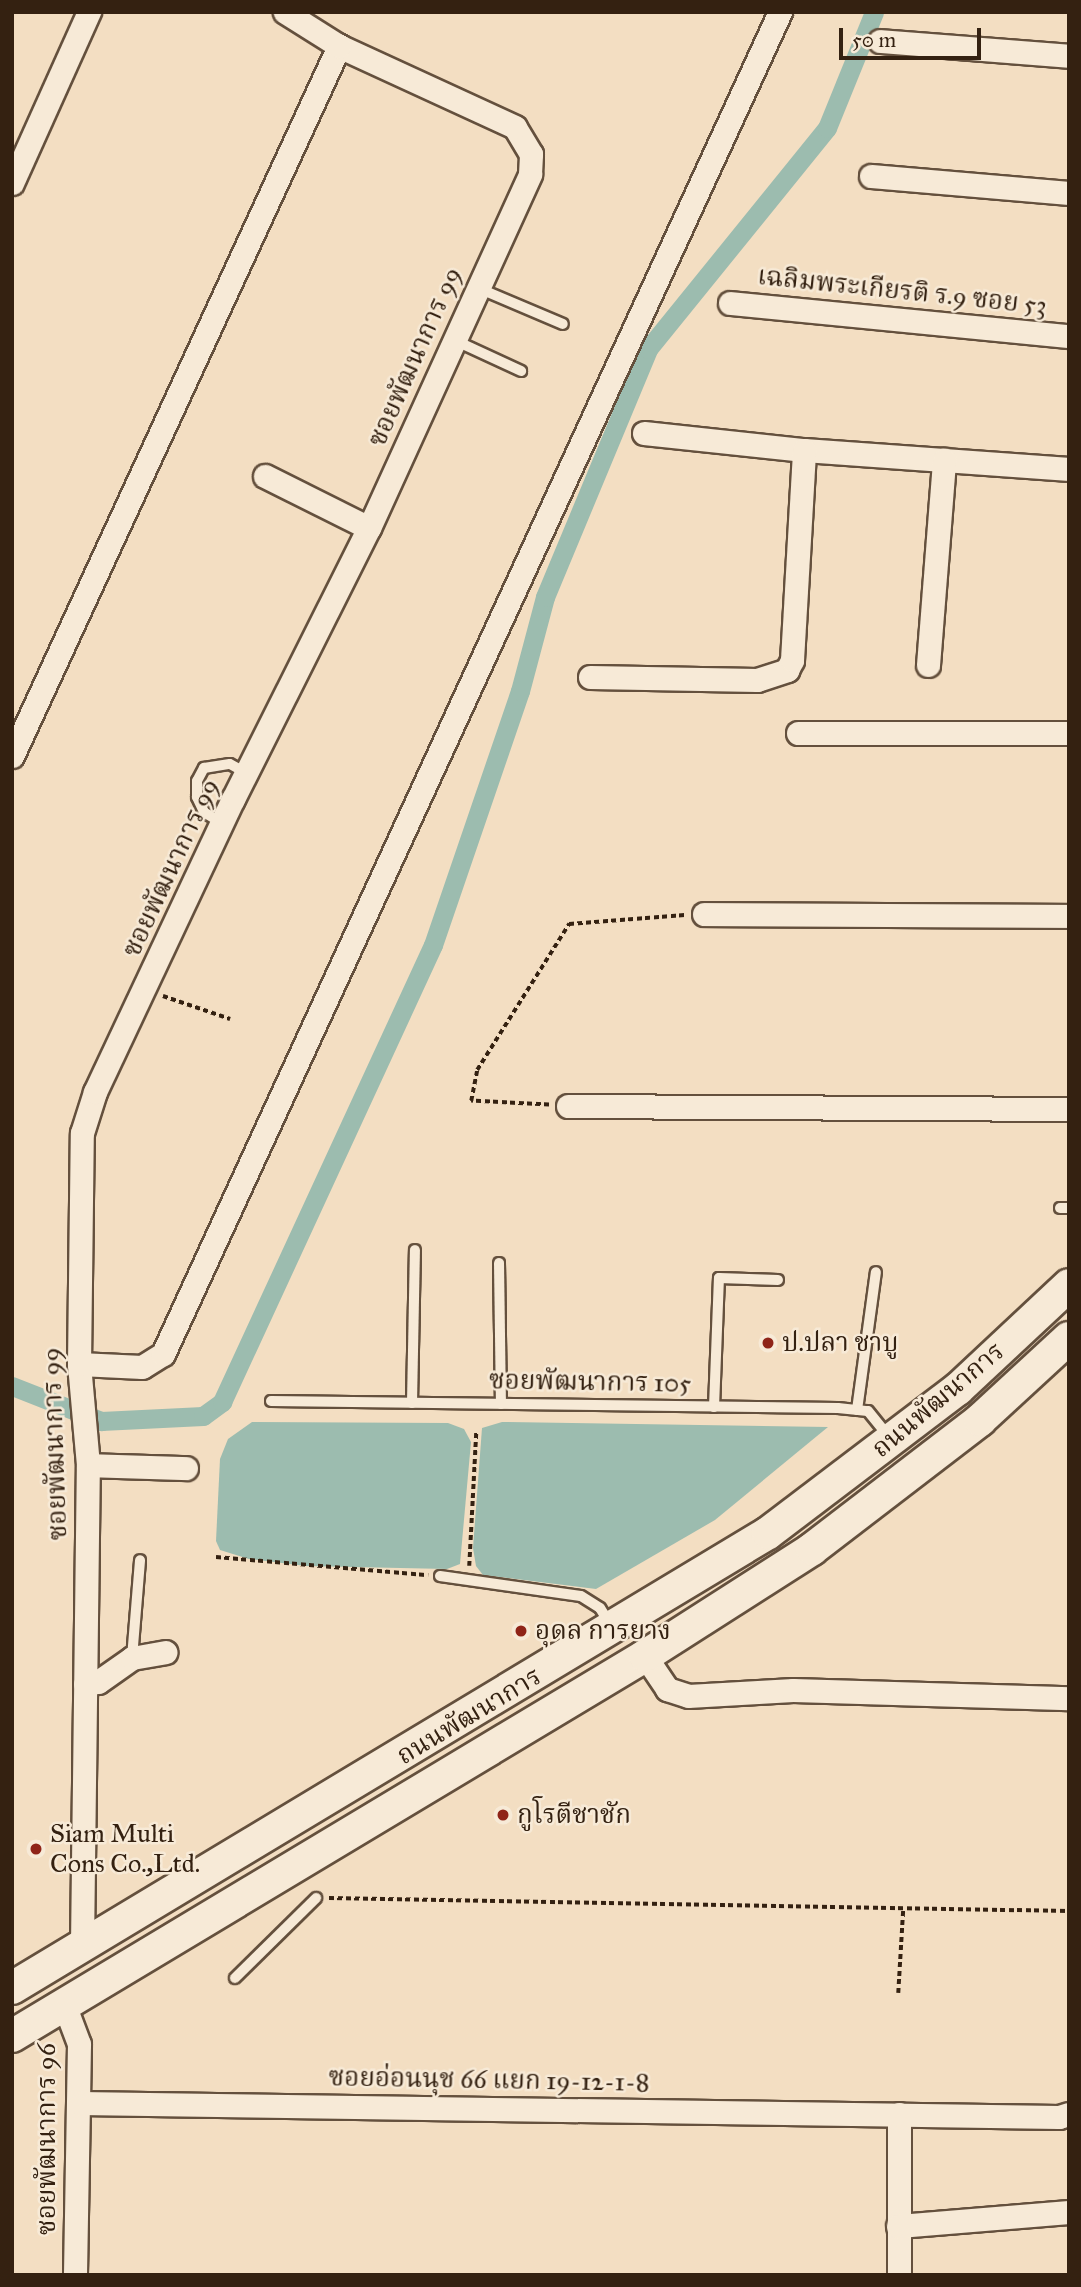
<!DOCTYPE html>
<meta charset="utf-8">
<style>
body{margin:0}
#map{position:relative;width:1081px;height:2287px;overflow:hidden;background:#f3dec2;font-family:"IM FELL Great Primer","Noto Serif Thai",serif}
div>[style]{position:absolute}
.water>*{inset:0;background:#9cbcaf}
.canal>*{height:19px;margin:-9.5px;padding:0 9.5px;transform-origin:9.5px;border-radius:9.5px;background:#9cbcaf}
.path>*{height:3.5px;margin-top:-1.75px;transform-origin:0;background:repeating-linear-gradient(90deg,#342111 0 5px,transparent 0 8.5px)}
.roads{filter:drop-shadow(2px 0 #64503d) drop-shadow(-2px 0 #64503d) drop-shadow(0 2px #64503d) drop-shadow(0 -2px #64503d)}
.service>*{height:10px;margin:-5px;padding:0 5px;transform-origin:5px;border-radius:5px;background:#f7ead7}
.minor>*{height:23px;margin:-11.5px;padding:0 11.5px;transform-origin:11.5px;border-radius:11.5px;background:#f7ead7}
.secondary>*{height:32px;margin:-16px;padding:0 16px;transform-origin:16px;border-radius:16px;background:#f7ead7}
.dots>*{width:19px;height:19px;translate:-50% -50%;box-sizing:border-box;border:4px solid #f7ead7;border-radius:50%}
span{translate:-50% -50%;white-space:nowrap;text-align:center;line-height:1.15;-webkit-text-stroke:5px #f7ead7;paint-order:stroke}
.street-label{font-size:26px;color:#342111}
.poi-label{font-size:26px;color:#342111}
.left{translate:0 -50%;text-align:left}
.frame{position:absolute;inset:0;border:14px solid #342111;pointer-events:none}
.scale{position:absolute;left:839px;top:28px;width:142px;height:32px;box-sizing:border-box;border:4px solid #342111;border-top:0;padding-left:9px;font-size:21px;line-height:24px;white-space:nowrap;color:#342111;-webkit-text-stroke:5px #f7ead7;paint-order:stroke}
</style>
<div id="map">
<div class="water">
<div style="clip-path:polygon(252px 1422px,448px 1423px,464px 1429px,471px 1442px,460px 1564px,447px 1569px,306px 1566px,249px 1559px,220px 1550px,216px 1541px,220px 1459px,228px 1439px)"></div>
<div style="clip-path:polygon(502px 1422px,828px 1427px,715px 1520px,596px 1589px,483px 1575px,476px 1566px,473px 1548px,482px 1428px)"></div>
</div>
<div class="canal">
<div style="left:12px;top:1386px;width:96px;rotate:21.5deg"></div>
<div style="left:101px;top:1421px;width:102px;rotate:-2.8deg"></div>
<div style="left:203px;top:1416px;width:24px;rotate:-36deg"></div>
<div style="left:222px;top:1402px;width:503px;rotate:-65.22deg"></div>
<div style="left:433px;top:945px;width:268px;rotate:-71.1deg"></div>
<div style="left:520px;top:691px;width:97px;rotate:-75.1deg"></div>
<div style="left:545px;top:597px;width:269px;rotate:-67.4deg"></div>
<div style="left:648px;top:349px;width:284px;rotate:-51deg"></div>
<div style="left:827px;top:128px;width:125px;rotate:-67.9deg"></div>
</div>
<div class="path">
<div style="left:163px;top:996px;width:71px;rotate:18.9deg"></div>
<div style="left:549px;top:1105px;width:78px;rotate:-177.1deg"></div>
<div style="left:471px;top:1101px;width:32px;rotate:-79deg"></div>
<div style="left:477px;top:1070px;width:173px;rotate:-57.8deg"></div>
<div style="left:569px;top:924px;width:116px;rotate:-4.4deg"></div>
<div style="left:216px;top:1557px;width:213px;rotate:4.9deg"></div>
<div style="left:469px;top:1566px;width:134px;rotate:-87deg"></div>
<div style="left:329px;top:1898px;width:740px;rotate:1.01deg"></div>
<div style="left:898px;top:1993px;width:83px;rotate:-86.6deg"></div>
</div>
<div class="roads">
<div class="service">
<div style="left:478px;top:288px;width:92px;rotate:23deg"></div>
<div style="left:454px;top:340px;width:74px;rotate:24.8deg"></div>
<div style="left:222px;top:823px;width:21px;rotate:-149deg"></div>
<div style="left:204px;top:812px;width:17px;rotate:-115deg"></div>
<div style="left:197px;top:797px;width:16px;rotate:-90deg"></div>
<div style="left:197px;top:781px;width:15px;rotate:-62deg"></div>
<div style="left:204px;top:768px;width:26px;rotate:-9deg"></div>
<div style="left:230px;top:764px;width:21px;rotate:29deg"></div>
<div style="left:1060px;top:1208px;width:9px"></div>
<div style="left:499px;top:1263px;width:141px;rotate:89.2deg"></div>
<div style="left:271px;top:1401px;width:567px;rotate:0.71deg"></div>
<div style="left:838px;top:1408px;width:30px;rotate:6deg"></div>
<div style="left:868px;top:1411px;width:33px;rotate:51deg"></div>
<div style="left:412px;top:1403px;width:153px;rotate:-88.9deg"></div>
<div style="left:714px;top:1407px;width:129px;rotate:-87.8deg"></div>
<div style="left:719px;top:1278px;width:59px;rotate:1.9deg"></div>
<div style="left:857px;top:1410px;width:139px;rotate:-82.2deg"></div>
<div style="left:440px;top:1576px;width:142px;rotate:8.1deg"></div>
<div style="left:581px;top:1596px;width:22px;rotate:32deg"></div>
<div style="left:600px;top:1608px;width:19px;rotate:58deg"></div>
<div style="left:132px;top:1658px;width:98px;rotate:-85.3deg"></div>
<div style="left:235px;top:1978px;width:114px;rotate:-44.6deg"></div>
</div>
<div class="minor">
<div style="left:880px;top:41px;width:190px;rotate:4.5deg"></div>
<div style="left:871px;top:176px;width:199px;rotate:4.9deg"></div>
<div style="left:12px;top:183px;width:188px;rotate:-65.8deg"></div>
<div style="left:730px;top:303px;width:341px;rotate:5.6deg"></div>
<div style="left:644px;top:433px;width:161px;rotate:6.1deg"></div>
<div style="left:804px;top:450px;width:266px;rotate:4.1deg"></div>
<div style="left:265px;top:476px;width:116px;rotate:26.6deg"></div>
<div style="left:928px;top:665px;width:206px;rotate:-85.5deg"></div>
<div style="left:590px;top:677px;width:167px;rotate:1deg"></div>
<div style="left:757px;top:680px;width:32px;rotate:-18deg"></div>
<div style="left:787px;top:670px;width:11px;rotate:-63deg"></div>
<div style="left:792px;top:660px;width:210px;rotate:-86.7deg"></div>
<div style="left:798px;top:733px;width:271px"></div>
<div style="left:12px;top:756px;width:782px;rotate:-65.27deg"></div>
<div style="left:704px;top:914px;width:365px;rotate:0.3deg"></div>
<div style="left:568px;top:1106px;width:501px;rotate:0.34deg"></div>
<div style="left:79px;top:1364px;width:63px;rotate:2.7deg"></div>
<div style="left:142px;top:1367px;width:25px;rotate:-32deg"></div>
<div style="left:163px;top:1354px;width:1477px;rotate:-65.31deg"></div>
<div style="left:88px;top:1465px;width:98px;rotate:1.8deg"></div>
<div style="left:645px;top:1656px;width:40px;rotate:56deg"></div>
<div style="left:667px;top:1689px;width:22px;rotate:18deg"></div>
<div style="left:688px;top:1696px;width:105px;rotate:-3.3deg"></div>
<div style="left:793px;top:1690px;width:276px;rotate:1.7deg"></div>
<div style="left:85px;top:1684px;width:13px;rotate:-9deg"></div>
<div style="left:98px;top:1682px;width:42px;rotate:-35.2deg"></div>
<div style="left:132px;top:1658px;width:34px;rotate:-10deg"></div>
<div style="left:82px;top:1946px;width:481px;rotate:-89.3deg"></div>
<div style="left:88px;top:1465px;width:101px;rotate:-95.1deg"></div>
<div style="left:79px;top:1364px;width:231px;rotate:-89.3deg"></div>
<div style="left:82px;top:1133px;width:43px;rotate:-72.4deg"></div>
<div style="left:95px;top:1092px;width:324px;rotate:-64.8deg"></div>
<div style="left:233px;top:799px;width:303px;rotate:-63.4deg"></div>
<div style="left:369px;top:528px;width:389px;rotate:-65.5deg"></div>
<div style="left:530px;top:174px;width:20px;rotate:-87deg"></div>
<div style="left:531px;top:154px;width:31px;rotate:-121deg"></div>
<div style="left:515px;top:127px;width:194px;rotate:-155.3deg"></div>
<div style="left:339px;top:46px;width:64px;rotate:-147.8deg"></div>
<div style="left:64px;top:2004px;width:43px;rotate:69.4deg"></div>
<div style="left:79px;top:2044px;width:231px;rotate:91deg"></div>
<div style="left:79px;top:2103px;width:980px;rotate:0.82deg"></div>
<div style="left:1059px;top:2117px;width:10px;rotate:-17deg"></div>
<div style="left:899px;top:2114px;width:161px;rotate:90deg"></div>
<div style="left:898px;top:2226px;width:172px;rotate:-4.7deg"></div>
</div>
<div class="secondary">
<div style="left:12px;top:1988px;width:882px;rotate:-31.04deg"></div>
<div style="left:768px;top:1533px;width:238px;rotate:-37.2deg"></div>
<div style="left:958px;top:1389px;width:152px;rotate:-43.1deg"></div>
<div style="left:12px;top:2036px;width:738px;rotate:-30.98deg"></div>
<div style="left:645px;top:1656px;width:198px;rotate:-32.6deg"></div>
<div style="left:812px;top:1549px;width:212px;rotate:-37.5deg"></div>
<div style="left:980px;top:1420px;width:121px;rotate:-42.7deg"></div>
</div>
</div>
<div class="dots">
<div style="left:768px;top:1343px;background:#8f2418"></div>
<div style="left:521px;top:1631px;background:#8f2418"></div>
<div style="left:503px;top:1815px;background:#8f2418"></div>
<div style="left:36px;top:1849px;background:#8f2418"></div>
</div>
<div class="street-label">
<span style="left:902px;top:291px;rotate:6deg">เฉลิมพระเกียรติ ร.9 ซอย 53</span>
<span style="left:415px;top:357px;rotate:-66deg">ซอยพัฒนาการ 99</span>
<span style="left:171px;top:868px;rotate:-65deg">ซอยพัฒนาการ 99</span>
<span style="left:590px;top:1382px;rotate:1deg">ซอยพัฒนาการ 105</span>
<span style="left:938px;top:1400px;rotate:-40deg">ถนนพัฒนาการ</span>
<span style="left:55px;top:1444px;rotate:-92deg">ซอยพัฒนาการ 99</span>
<span style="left:469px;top:1716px;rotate:-31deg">ถนนพัฒนาการ</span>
<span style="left:489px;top:2080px;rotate:1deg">ซอยอ่อนนุช 66 แยก 19-12-1-8</span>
<span style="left:47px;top:2139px;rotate:-90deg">ซอยพัฒนาการ 96</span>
</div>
<div class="poi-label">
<span class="left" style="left:782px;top:1343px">ป.ปลา ชาบู</span>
<span class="left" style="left:535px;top:1631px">อุดล การยาง</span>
<span class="left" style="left:517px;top:1815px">กูโรตีชาชัก</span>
<span class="left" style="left:50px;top:1849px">Siam Multi<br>Cons Co.,Ltd.</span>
</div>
<div class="frame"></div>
<div class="scale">50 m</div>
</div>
